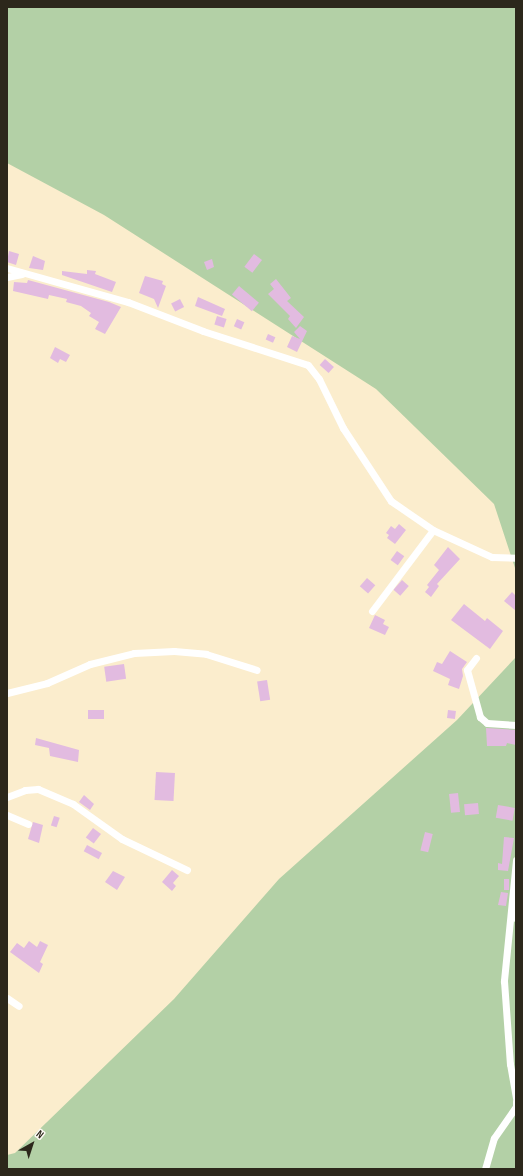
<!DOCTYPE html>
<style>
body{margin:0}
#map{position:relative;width:523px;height:1176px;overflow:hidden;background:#fbedcd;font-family:"Sofia Sans Condensed",sans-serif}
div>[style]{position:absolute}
.green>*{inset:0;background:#b3d0a6}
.building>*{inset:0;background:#e2bbe0;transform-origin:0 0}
.lane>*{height:3.5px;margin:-1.75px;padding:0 1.75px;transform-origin:1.75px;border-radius:1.75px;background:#fff}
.street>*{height:7px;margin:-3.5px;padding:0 3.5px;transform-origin:3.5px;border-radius:3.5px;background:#fff}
span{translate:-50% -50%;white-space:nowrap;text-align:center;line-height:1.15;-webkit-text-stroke:3px #fefbf5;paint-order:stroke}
.frame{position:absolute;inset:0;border:8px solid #2c271b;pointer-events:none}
.north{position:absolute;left:12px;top:1124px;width:40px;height:40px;-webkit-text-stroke:3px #fefbf5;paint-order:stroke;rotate:39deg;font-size:11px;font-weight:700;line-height:16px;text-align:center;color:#2c271b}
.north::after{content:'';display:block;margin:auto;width:14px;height:18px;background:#2c271b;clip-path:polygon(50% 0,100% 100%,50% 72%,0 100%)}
</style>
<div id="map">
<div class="green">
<div style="clip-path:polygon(7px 7px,516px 7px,516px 571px,494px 504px,376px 389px,104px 215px,7px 163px)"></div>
<div style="clip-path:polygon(516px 657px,516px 1169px,7px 1169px,7px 1155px,15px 1153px,174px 999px,279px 879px,457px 720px)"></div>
</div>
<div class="building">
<div style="clip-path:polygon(9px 251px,19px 254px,16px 265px,7px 262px)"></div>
<div style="left:254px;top:254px;width:10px;height:16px;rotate:37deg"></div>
<div style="clip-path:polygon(33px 256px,45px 261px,43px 270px,29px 268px)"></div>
<div style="clip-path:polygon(212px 259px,214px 267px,207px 270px,204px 262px)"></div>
<div style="clip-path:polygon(87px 270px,96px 271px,95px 274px,116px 282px,112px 292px,62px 275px,62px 271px,87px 274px)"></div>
<div style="clip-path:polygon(145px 276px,163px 281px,162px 284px,166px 286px,158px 308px,154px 299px,139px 293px)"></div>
<div style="clip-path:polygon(276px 279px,291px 298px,287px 301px,304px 317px,296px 328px,288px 319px,290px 316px,268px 294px,274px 289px,270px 284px)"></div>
<div style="clip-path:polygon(28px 280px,109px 302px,121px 307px,105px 334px,95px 329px,99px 322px,89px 316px,91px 313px,81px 306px,66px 302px,67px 299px,49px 295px,48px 299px,13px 291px,14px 282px,27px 283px)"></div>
<div style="left:239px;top:286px;width:26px;height:11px;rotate:40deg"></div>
<div style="clip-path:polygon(198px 297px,225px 309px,222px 316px,195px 306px)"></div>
<div style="left:180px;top:299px;width:9px;height:10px;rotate:63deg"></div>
<div style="left:217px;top:316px;width:10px;height:9px;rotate:17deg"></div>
<div style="left:237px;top:319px;width:8px;height:8px;rotate:23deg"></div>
<div style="clip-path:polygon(300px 326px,307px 331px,297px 352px,287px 347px,292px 336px,300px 339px,294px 332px)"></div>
<div style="left:268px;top:334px;width:8px;height:6px;rotate:23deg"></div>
<div style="clip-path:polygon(55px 347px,70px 355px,66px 362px,60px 359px,58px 363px,50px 358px)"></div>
<div style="left:325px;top:359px;width:12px;height:8px;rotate:42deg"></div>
<div style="clip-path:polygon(399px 524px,406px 530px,395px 544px,387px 538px,389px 535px,386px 533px,391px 526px,395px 529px)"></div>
<div style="clip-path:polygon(448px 547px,460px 559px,437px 584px,439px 586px,431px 597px,425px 592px,429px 587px,427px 585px,439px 570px,434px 565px)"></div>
<div style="left:397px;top:551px;width:9px;height:11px;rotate:36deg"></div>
<div style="left:367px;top:578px;width:11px;height:11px;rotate:41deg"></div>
<div style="left:402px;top:580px;width:9px;height:13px;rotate:41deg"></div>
<div style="clip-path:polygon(512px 592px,516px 596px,516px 611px,504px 601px)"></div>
<div style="clip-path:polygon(464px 604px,485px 621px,487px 618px,503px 631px,490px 649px,451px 620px)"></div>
<div style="clip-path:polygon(375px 615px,385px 620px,383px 624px,389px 627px,385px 635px,369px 628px)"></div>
<div style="clip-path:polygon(450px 651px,467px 662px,462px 669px,463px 676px,459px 689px,448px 685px,450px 679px,433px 671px,437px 662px,442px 664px)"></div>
<div style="left:124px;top:664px;width:15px;height:20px;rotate:82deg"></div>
<div style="left:267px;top:680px;width:20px;height:10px;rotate:81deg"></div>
<div style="left:88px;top:710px;width:16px;height:9px"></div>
<div style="left:448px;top:710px;width:8px;height:8px;rotate:7deg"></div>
<div style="clip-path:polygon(486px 728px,516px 730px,516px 745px,507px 743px,506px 746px,487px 746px)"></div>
<div style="clip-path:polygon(36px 738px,79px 750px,78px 762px,50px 756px,49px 748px,35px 745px)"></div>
<div style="left:156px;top:772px;width:19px;height:28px;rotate:3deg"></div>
<div style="left:458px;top:793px;width:19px;height:9px;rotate:84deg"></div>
<div style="clip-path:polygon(84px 795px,94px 804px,90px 810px,79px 802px)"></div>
<div style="left:478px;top:803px;width:11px;height:14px;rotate:85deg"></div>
<div style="left:498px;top:805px;width:17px;height:13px;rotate:10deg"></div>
<div style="left:54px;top:816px;width:6px;height:10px;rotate:18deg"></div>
<div style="clip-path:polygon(33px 822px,43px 825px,39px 843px,28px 839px)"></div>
<div style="left:93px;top:828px;width:10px;height:12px;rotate:37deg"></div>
<div style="left:425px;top:832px;width:8px;height:19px;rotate:14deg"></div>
<div style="clip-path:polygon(504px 837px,514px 838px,508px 871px,498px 870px,498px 863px,502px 864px)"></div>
<div style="left:87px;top:845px;width:17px;height:7px;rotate:28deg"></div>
<div style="clip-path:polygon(172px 870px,179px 876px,173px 883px,176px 886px,172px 891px,162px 882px)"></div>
<div style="clip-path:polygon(113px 871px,125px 877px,117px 890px,105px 882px)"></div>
<div style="left:504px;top:879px;width:5px;height:11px"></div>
<div style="clip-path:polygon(501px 892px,508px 893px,506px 906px,498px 905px)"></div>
<div style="clip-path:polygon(29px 941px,37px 947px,40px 941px,48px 945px,40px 962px,43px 964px,39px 973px,10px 952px,17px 943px,24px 948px)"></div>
</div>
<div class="lane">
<div style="left:513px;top:911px;width:9px;rotate:72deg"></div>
</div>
<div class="street">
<div style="left:7px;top:268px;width:126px;rotate:15.7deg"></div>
<div style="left:128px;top:302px;width:80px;rotate:21.1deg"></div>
<div style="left:203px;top:331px;width:110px;rotate:17.9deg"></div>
<div style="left:308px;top:365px;width:18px;rotate:52deg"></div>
<div style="left:319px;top:379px;width:55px;rotate:63.9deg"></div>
<div style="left:343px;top:428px;width:87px;rotate:56.7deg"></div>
<div style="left:391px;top:501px;width:51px;rotate:34.6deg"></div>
<div style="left:433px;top:530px;width:65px;rotate:24.6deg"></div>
<div style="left:492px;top:557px;width:24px;rotate:2deg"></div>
<div style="left:7px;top:277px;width:15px;rotate:-11deg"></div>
<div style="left:372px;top:611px;width:101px;rotate:-53deg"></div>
<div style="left:476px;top:658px;width:15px;rotate:127deg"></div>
<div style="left:467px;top:670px;width:49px;rotate:74.5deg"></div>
<div style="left:480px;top:717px;width:9px;rotate:41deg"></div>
<div style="left:487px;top:723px;width:29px;rotate:4deg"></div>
<div style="left:7px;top:693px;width:41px;rotate:-14deg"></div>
<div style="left:47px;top:683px;width:47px;rotate:-23.8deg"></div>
<div style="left:90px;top:664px;width:45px;rotate:-14deg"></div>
<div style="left:134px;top:653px;width:40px;rotate:-2.9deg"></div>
<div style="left:174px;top:651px;width:32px;rotate:5deg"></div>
<div style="left:206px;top:654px;width:53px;rotate:17.4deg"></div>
<div style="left:7px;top:797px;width:19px;rotate:-21deg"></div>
<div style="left:25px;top:790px;width:13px;rotate:-4deg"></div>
<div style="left:38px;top:789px;width:38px;rotate:23deg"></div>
<div style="left:73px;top:804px;width:60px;rotate:35.5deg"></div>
<div style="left:122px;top:839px;width:72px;rotate:25.5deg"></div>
<div style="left:7px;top:815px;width:23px;rotate:23deg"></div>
<div style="left:516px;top:860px;width:122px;rotate:95.7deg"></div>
<div style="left:504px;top:981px;width:83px;rotate:85.9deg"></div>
<div style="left:510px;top:1064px;width:34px;rotate:80deg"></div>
<div style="left:7px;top:998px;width:14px;rotate:34deg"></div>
<div style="left:485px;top:1169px;width:32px;rotate:-74deg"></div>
<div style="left:494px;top:1138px;width:38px;rotate:-55deg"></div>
<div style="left:516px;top:1107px;width:6px;rotate:-90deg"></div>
</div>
<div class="frame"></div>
<div class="north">N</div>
</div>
